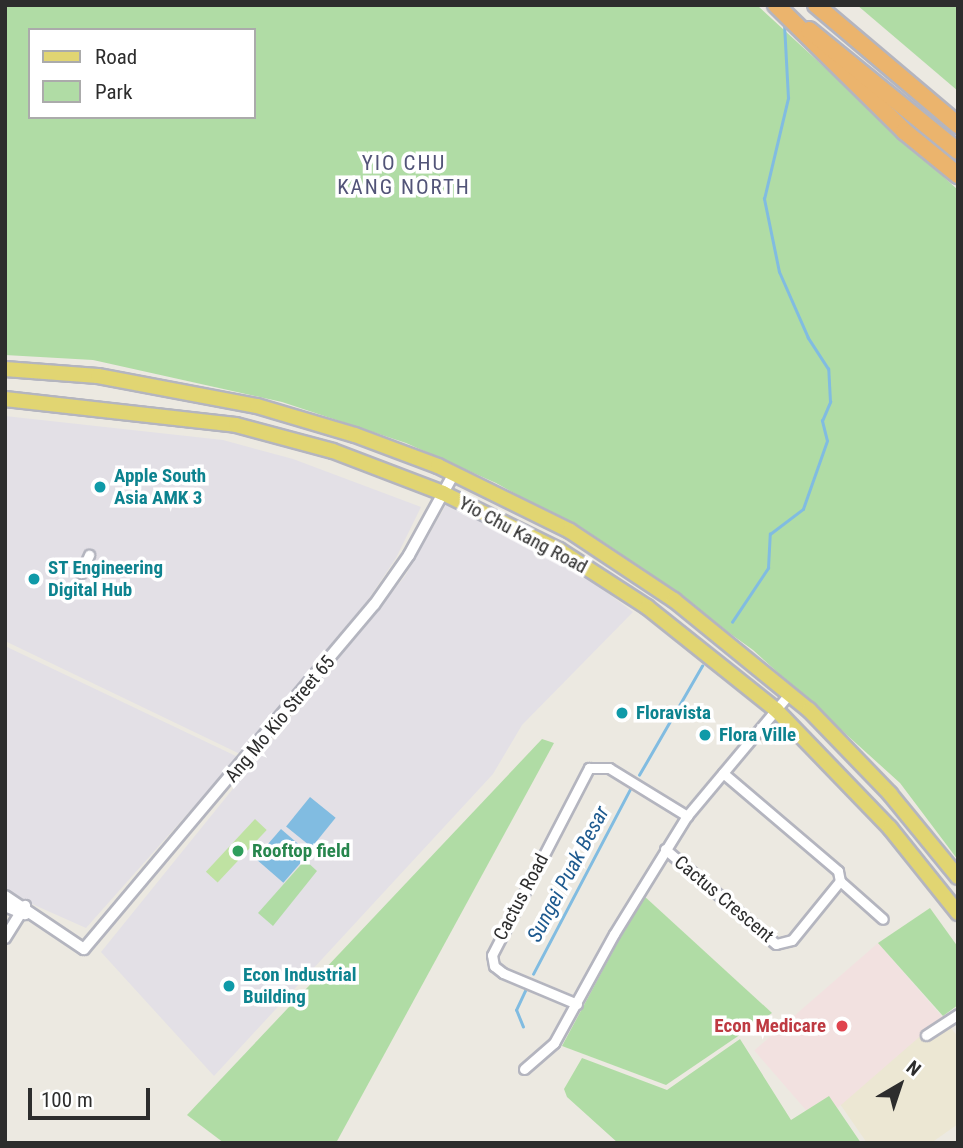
<!DOCTYPE html>
<style>
body{margin:0}
#map{position:relative;width:963px;height:1148px;overflow:hidden;background:#ece9e1;font-family:"Roboto Condensed",sans-serif}
div>[style]{position:absolute}
.industrial>*{inset:0;background:#e3e0e6}
.education>*{inset:0;background:#ece7d3}
.medical>*{inset:0;background:#f2e1e0;transform-origin:0 0}
.green>*{inset:0;background:#b0dca5}
.pitch>*{inset:0;background:#bfe2a2;transform-origin:0 0}
.water>*{inset:0;background:#81bce1;transform-origin:0 0}
.stream>*{height:2.5px;margin:-1.25px;padding:0 1.25px;transform-origin:1.25px;border-radius:1.25px;background:#81bce1}
.roads{filter:drop-shadow(2px 0 #b4b5bf) drop-shadow(-2px 0 #b4b5bf) drop-shadow(0 2px #b4b5bf) drop-shadow(0 -2px #b4b5bf)}
.minor>*{height:9px;margin:-4.5px;padding:0 4.5px;transform-origin:4.5px;border-radius:4.5px;background:#fff}
.tertiary>*{height:10px;margin:-5px;padding:0 5px;transform-origin:5px;border-radius:5px;background:#fff}
.primary>*{height:14px;margin:-7px;padding:0 7px;transform-origin:7px;border-radius:7px;background:#e1d572}
.motorway>*{height:16px;margin:-8px;padding:0 8px;transform-origin:8px;border-radius:8px;background:#ebb46d}
.dots>*{width:19px;height:19px;translate:-50% -50%;box-sizing:border-box;border:4px solid #fff;border-radius:50%}
span{translate:-50% -50%;white-space:nowrap;text-align:center;line-height:1.15;-webkit-text-stroke:7px #fff;paint-order:stroke}
.culture-label{font-size:19px;color:#0d838f;font-weight:700}
.left{translate:0 -50%;text-align:left}
.street-label{font-size:19px;color:#2d2d2d}
.leisure-label{font-size:19px;color:#27864d;font-weight:700}
.health-label{font-size:19px;color:#be3a42;font-weight:700}
.right{translate:-100% -50%;text-align:right}
.neighbourhood-label{font-size:21px;color:#525478;letter-spacing:2px}
.water-label{font-size:21px;color:#1e5a8f;font-style:italic}
.frame{position:absolute;inset:0;border:7px solid #2d2d2d;pointer-events:none}
.legend{position:absolute;left:28px;top:28px;width:228px;height:91px;box-sizing:border-box;background:#fff;border:2px solid #ababab;margin:0;padding:9px 12px;list-style:none;font-size:21px;color:#2d2d2d}
.legend li{display:flex;align-items:center;gap:14px;height:35px}
.legend b{width:35px;border:2px solid #ababab}
.north{position:absolute;left:865px;top:1050px;width:70px;height:70px;-webkit-text-stroke:5px #fff;paint-order:stroke;rotate:39deg;font-size:19px;font-weight:700;line-height:28px;text-align:center;color:#2d2d2d}
.north::after{content:'';display:block;margin:auto;width:24px;height:32px;background:#2d2d2d;clip-path:polygon(50% 0,100% 100%,50% 72%,0 100%)}
.scale{position:absolute;left:28px;top:1088px;width:122px;height:32px;box-sizing:border-box;border:4px solid #2d2d2d;border-top:0;padding-left:9px;font-size:21px;line-height:24px;white-space:nowrap;color:#2d2d2d;-webkit-text-stroke:5px #fff;paint-order:stroke}
</style>
<div id="map">
<div class="industrial">
<div style="clip-path:polygon(5px 416px,223px 440px,293px 459px,421px 507px,396px 558px,368px 600px,240px 754px,5px 641px)"></div>
<div style="clip-path:polygon(450px 498px,542px 544px,633px 612px,522px 725px,493px 774px,214px 1076px,101px 952px,405px 576px)"></div>
<div style="clip-path:polygon(5px 646px,238px 757px,86px 928px,5px 892px)"></div>
</div>
<div class="education">
<div style="clip-path:polygon(942px 1017px,958px 1037px,958px 1124px,931px 1143px,867px 1143px,831px 1091px)"></div>
</div>
<div class="medical">
<div style="left:878px;top:943px;width:98px;height:164px;rotate:49deg"></div>
</div>
<div class="green">
<div style="clip-path:polygon(evenodd,5px 5px,758px 6px,958px 190px,958px 860px,900px 783px,753px 650px,604px 543px,496px 483px,406px 443px,282px 402px,93px 360px,5px 355px,5px 5px,30px 30px,254px 30px,254px 117px,30px 117px,30px 30px)"></div>
<div style="clip-path:polygon(857px 5px,958px 5px,958px 91px)"></div>
<div style="clip-path:polygon(542px 739px,554px 743px,336px 1143px,224px 1143px,187px 1115px)"></div>
<div style="clip-path:polygon(305px 860px,317px 871px,273px 926px,258px 913px)"></div>
<div style="clip-path:polygon(643px 895px,772px 1013px,666px 1085px,562px 1046px)"></div>
<div style="clip-path:polygon(930px 908px,958px 947px,958px 1005px,943px 1016px,878px 943px)"></div>
<div style="clip-path:polygon(740px 1039px,791px 1120px,829px 1096px,861px 1143px,618px 1143px,567px 1097px,564px 1089px,582px 1058px,667px 1090px)"></div>
</div>
<div class="pitch">
<div style="left:255px;top:819px;width:16px;height:72px;rotate:43deg"></div>
</div>
<div class="water">
<div style="left:310px;top:797px;width:33px;height:38px;rotate:39deg"></div>
<div style="left:281px;top:829px;width:37px;height:39px;rotate:41deg"></div>
</div>
<div class="stream">
<div style="left:732px;top:622px;width:65px;rotate:-56.3deg"></div>
<div style="left:768px;top:568px;width:34px;rotate:-87deg"></div>
<div style="left:770px;top:534px;width:41px;rotate:-37.1deg"></div>
<div style="left:803px;top:509px;width:72px;rotate:-70.6deg"></div>
<div style="left:827px;top:441px;width:21px;rotate:-104deg"></div>
<div style="left:822px;top:421px;width:21px;rotate:-67deg"></div>
<div style="left:830px;top:402px;width:33px;rotate:-93deg"></div>
<div style="left:828px;top:369px;width:37px;rotate:-123deg"></div>
<div style="left:808px;top:338px;width:72px;rotate:-113.7deg"></div>
<div style="left:779px;top:272px;width:75px;rotate:-101.6deg"></div>
<div style="left:764px;top:199px;width:104px;rotate:-76.6deg"></div>
<div style="left:788px;top:98px;width:73px;rotate:-93.1deg"></div>
<div style="left:639px;top:775px;width:126px;rotate:-60deg"></div>
<div style="left:533px;top:974px;width:209px;rotate:-62.3deg"></div>
<div style="left:523px;top:1027px;width:18px;rotate:-112deg"></div>
<div style="left:516px;top:1010px;width:23px;rotate:-65deg"></div>
</div>
<div class="roads">
<div class="minor">
<div style="left:81px;top:573px;width:20px;rotate:-66deg"></div>
<div style="left:723px;top:773px;width:151px;rotate:40.4deg"></div>
<div style="left:838px;top:871px;width:10px;rotate:79deg"></div>
<div style="left:840px;top:881px;width:57px;rotate:41.5deg"></div>
<div style="left:665px;top:849px;width:146px;rotate:40.6deg"></div>
<div style="left:776px;top:944px;width:16px;rotate:-14deg"></div>
<div style="left:792px;top:940px;width:76px;rotate:-50.9deg"></div>
<div style="left:577px;top:1004px;width:80px;rotate:-157.3deg"></div>
<div style="left:503px;top:973px;width:11px;rotate:-142deg"></div>
<div style="left:494px;top:966px;width:11px;rotate:-100deg"></div>
<div style="left:492px;top:955px;width:211px;rotate:-62.6deg"></div>
<div style="left:589px;top:768px;width:20px"></div>
<div style="left:609px;top:768px;width:92px;rotate:31.6deg"></div>
<div style="left:926px;top:1035px;width:38px;rotate:-33deg"></div>
<div style="left:524px;top:1069px;width:40px;rotate:-41deg"></div>
<div style="left:554px;top:1043px;width:124px;rotate:-61.2deg"></div>
<div style="left:614px;top:934px;width:139px;rotate:-58.3deg"></div>
<div style="left:687px;top:816px;width:160px;rotate:-50.1deg"></div>
</div>
<div class="tertiary">
<div style="left:5px;top:896px;width:95px;rotate:33.9deg"></div>
<div style="left:84px;top:949px;width:450px;rotate:-49.9deg"></div>
<div style="left:374px;top:605px;width:61px;rotate:-55deg"></div>
<div style="left:409px;top:555px;width:94px;rotate:-61.2deg"></div>
<div style="left:5px;top:906px;width:22px;rotate:22deg"></div>
<div style="left:5px;top:938px;width:38px;rotate:-58deg"></div>
</div>
<div class="primary">
<div style="left:5px;top:369px;width:93px;rotate:4.3deg"></div>
<div style="left:98px;top:376px;width:162px;rotate:10.7deg"></div>
<div style="left:257px;top:406px;width:102px;rotate:16.5deg"></div>
<div style="left:355px;top:435px;width:89px;rotate:20.5deg"></div>
<div style="left:438px;top:466px;width:147px;rotate:26.2deg"></div>
<div style="left:570px;top:531px;width:125px;rotate:33.6deg"></div>
<div style="left:674px;top:600px;width:174px;rotate:39.2deg"></div>
<div style="left:809px;top:710px;width:117px;rotate:46deg"></div>
<div style="left:890px;top:794px;width:107px;rotate:50.7deg"></div>
<div style="left:5px;top:399px;width:232px;rotate:6.4deg"></div>
<div style="left:236px;top:425px;width:100px;rotate:15deg"></div>
<div style="left:333px;top:451px;width:118px;rotate:20.9deg"></div>
<div style="left:443px;top:493px;width:129px;rotate:26.2deg"></div>
<div style="left:559px;top:550px;width:105px;rotate:32.9deg"></div>
<div style="left:647px;top:607px;width:165px;rotate:38.6deg"></div>
<div style="left:776px;top:710px;width:164px;rotate:46deg"></div>
<div style="left:890px;top:828px;width:109px;rotate:51.3deg"></div>
</div>
<div class="motorway">
<div style="left:776px;top:5px;width:180px;rotate:44.5deg"></div>
<div style="left:904px;top:131px;width:70px;rotate:39.2deg"></div>
<div style="left:816px;top:5px;width:186px;rotate:40.2deg"></div>
<div style="left:809px;top:30px;width:192px;rotate:39.1deg"></div>
</div>
</div>
<div class="dots">
<div style="left:100px;top:487px;background:#0f9aa8"></div>
<div style="left:34px;top:579px;background:#0f9aa8"></div>
<div style="left:622px;top:713px;background:#0f9aa8"></div>
<div style="left:705px;top:735px;background:#0f9aa8"></div>
<div style="left:238px;top:851px;background:#2e9e5b"></div>
<div style="left:229px;top:986px;background:#0f9aa8"></div>
<div style="left:842px;top:1026px;background:#e0444e"></div>
</div>
<div class="culture-label">
<span class="left" style="left:114px;top:487px">Apple South<br>Asia AMK 3</span>
<span class="left" style="left:48px;top:579px">ST Engineering<br>Digital Hub</span>
<span class="left" style="left:636px;top:713px">Floravista</span>
<span class="left" style="left:719px;top:735px">Flora Ville</span>
<span class="left" style="left:243px;top:986px">Econ Industrial<br>Building</span>
</div>
<div class="street-label">
<span style="left:523px;top:535px;rotate:28deg">Yio Chu Kang Road</span>
<span style="left:280px;top:719px;rotate:-50deg">Ang Mo Kio Street 65</span>
<span style="left:521px;top:897px;rotate:-62deg">Cactus Road</span>
<span style="left:724px;top:899px;rotate:40deg">Cactus Crescent</span>
</div>
<div class="leisure-label">
<span class="left" style="left:252px;top:851px">Rooftop field</span>
</div>
<div class="health-label">
<span class="right" style="left:826px;top:1026px">Econ Medicare</span>
</div>
<div class="neighbourhood-label">
<span style="left:404px;top:175px">YIO CHU<br>KANG NORTH</span>
</div>
<div class="water-label">
<span style="left:568px;top:874px;rotate:-62deg">Sungei Puak Besar</span>
</div>
<div class="frame"></div>
<ul class="legend">
<li><b style="height:9px;background:#e1d572"></b>Road</li>
<li><b style="height:19px;background:#b0dca5"></b>Park</li>
</ul>
<div class="north">N</div>
<div class="scale">100 m</div>
</div>
